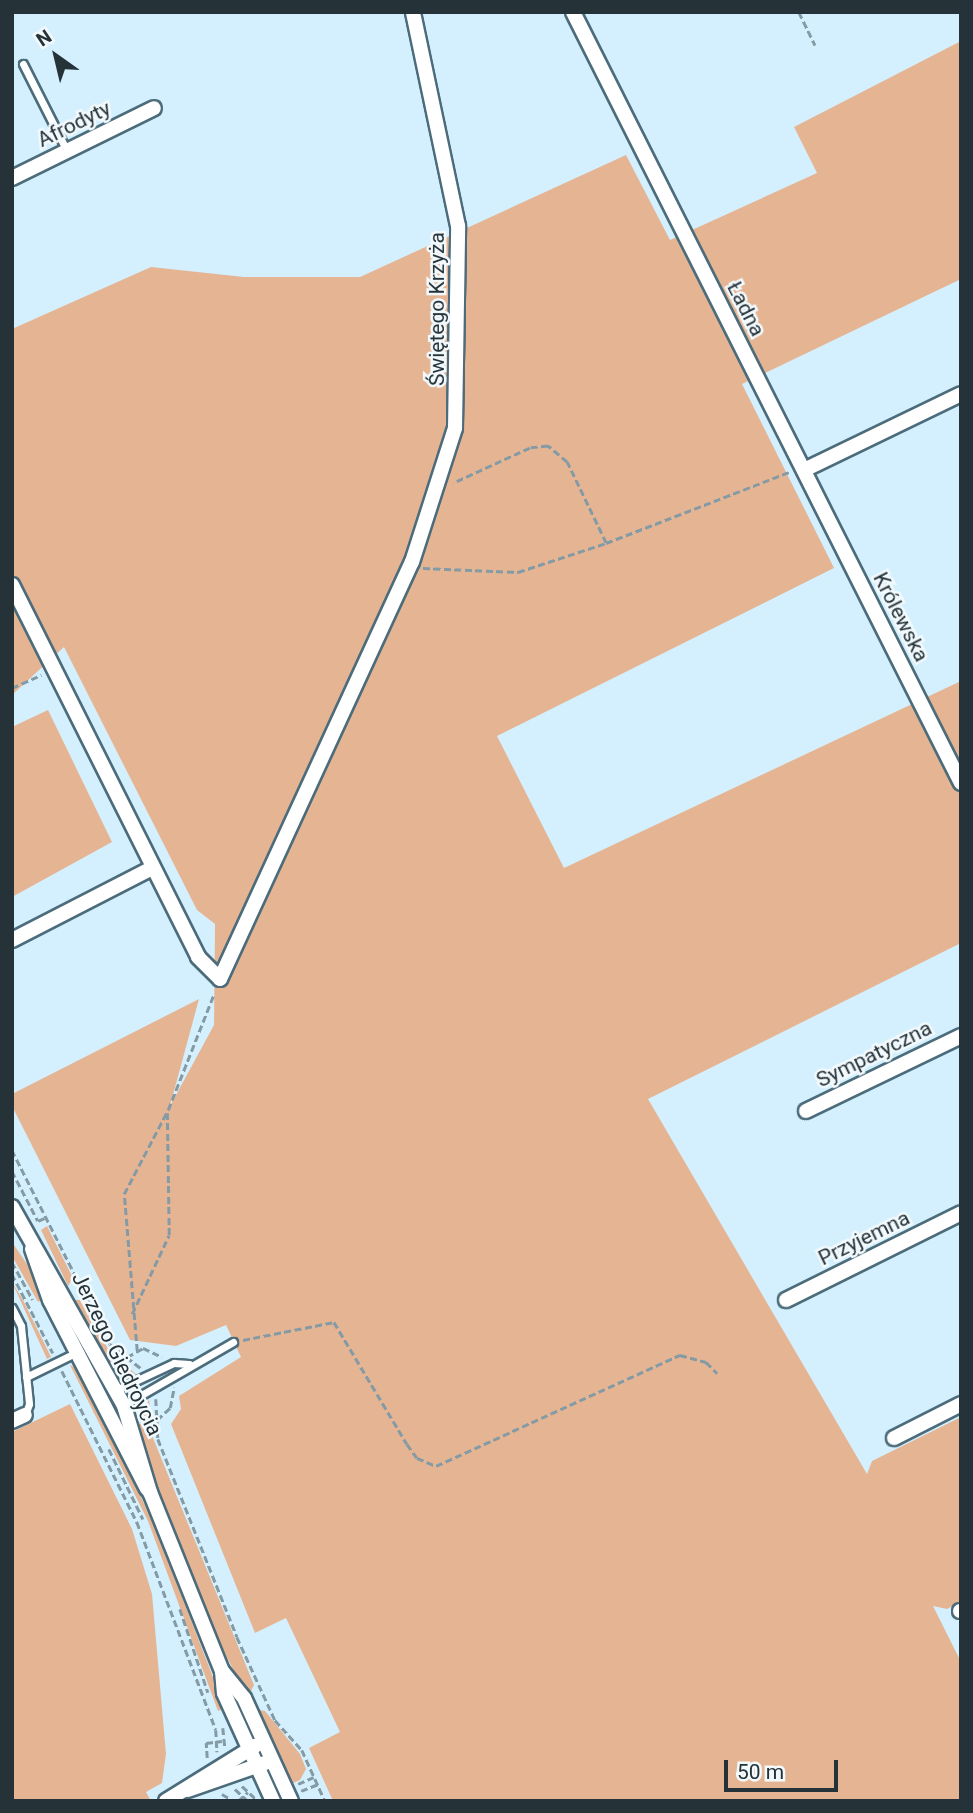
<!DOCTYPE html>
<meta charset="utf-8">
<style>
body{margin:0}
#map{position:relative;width:973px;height:1813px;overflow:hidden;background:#d4f0fe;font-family:Roboto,sans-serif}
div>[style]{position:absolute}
.green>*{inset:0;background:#e5b593}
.path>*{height:2.5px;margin-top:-1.25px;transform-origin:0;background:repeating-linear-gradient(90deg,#849aa4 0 7px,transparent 0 10.5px)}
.roads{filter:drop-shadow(2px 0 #4c6c7b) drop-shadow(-2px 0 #4c6c7b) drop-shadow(0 2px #4c6c7b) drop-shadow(0 -2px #4c6c7b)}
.lane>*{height:7px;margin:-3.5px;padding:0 3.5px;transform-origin:3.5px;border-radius:3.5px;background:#fff}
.street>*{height:14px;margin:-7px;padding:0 7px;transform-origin:7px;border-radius:7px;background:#fff}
span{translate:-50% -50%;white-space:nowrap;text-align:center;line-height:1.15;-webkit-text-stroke:5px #f3fafd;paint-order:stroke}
.street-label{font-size:21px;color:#253339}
.frame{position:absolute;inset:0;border:14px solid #253339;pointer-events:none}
.north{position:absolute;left:21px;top:21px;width:70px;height:70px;-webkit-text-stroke:5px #f3fafd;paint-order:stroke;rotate:326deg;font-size:19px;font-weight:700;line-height:28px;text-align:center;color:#253339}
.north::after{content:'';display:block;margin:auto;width:24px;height:32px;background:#253339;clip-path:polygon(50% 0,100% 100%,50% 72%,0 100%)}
.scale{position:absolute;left:724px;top:1760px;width:114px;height:32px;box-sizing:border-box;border:4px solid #253339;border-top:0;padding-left:9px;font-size:21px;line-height:24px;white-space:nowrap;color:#253339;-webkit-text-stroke:5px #f3fafd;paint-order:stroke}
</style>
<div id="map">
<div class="green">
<div style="clip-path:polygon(961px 41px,961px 279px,742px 384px,834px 568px,497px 736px,564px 868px,961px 681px,961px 943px,648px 1099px,867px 1474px,872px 1461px,961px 1417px,961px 1602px,947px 1609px,933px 1606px,961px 1662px,961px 1801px,333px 1801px,309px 1748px,340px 1732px,286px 1618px,255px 1633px,171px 1424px,181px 1409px,179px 1396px,241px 1357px,226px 1325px,176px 1346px,130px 1340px,12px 1106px,12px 1094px,199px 999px,170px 1106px,214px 1025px,215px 924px,197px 910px,64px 647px,12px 695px,12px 329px,151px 267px,244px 277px,360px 277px,626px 155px,670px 240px,817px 173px,794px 127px)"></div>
<div style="clip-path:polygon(48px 710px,112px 842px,12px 897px,12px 727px)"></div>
<div style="clip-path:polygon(47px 1226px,73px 1278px,68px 1286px,41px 1230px)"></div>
<div style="clip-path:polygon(12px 1242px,31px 1270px,44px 1299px,38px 1302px,12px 1256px)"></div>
<div style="clip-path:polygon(12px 1282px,23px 1300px,51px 1357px,47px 1359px)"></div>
<div style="clip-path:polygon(75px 1300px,83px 1300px,109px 1351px,137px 1375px,110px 1367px)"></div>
<div style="clip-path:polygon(70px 1365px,80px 1370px,153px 1522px,225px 1708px,218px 1711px,148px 1521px)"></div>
<div style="clip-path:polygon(149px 1399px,153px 1438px,254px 1685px,248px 1697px,217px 1639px,166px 1513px,138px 1428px)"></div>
<div style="clip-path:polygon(70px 1404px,132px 1529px,152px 1594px,166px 1754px,162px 1783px,146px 1792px,151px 1801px,12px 1801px,12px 1432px)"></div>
<div style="clip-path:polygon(256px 1709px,265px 1711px,300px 1754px,306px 1769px,300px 1780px,289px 1785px)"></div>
</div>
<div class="path">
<div style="left:799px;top:12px;width:37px;rotate:64deg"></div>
<div style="left:606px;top:543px;width:196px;rotate:-21.2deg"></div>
<div style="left:423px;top:568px;width:95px;rotate:2.4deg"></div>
<div style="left:518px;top:572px;width:93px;rotate:-18.2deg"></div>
<div style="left:606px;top:543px;width:90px;rotate:-115.7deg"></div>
<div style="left:567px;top:462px;width:25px;rotate:-140deg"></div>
<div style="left:548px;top:446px;width:18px;rotate:174deg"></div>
<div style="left:530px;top:448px;width:84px;rotate:155.3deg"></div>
<div style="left:12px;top:688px;width:32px;rotate:-24deg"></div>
<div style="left:12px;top:1150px;width:217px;rotate:63.2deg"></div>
<div style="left:110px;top:1344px;width:39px;rotate:38deg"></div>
<div style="left:12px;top:1171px;width:56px;rotate:62.5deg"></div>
<div style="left:38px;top:1221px;width:10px;rotate:-24deg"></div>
<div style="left:12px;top:1262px;width:43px;rotate:61.1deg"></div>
<div style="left:12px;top:1274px;width:89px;rotate:62.6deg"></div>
<div style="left:132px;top:1314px;width:87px;rotate:-64.9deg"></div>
<div style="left:169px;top:1235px;width:122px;rotate:-90.9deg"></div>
<div style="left:243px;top:1340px;width:93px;rotate:-11.2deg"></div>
<div style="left:334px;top:1322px;width:142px;rotate:59.1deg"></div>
<div style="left:407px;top:1444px;width:17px;rotate:54deg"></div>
<div style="left:417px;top:1458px;width:21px;rotate:23deg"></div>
<div style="left:436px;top:1466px;width:268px;rotate:-24.5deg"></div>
<div style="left:680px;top:1355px;width:27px;rotate:15deg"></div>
<div style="left:706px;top:1362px;width:16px;rotate:45deg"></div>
<div style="left:137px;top:1351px;width:158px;rotate:-94.7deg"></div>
<div style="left:124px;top:1194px;width:95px;rotate:-62.4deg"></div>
<div style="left:168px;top:1110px;width:125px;rotate:-68.4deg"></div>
<div style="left:127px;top:1357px;width:18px;rotate:-29deg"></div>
<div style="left:143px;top:1348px;width:21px;rotate:25deg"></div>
<div style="left:62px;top:1371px;width:169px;rotate:63.6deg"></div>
<div style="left:137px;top:1522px;width:222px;rotate:69.2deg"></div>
<div style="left:216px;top:1730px;width:22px;rotate:87deg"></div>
<div style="left:156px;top:1399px;width:40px;rotate:87.1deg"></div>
<div style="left:158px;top:1439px;width:213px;rotate:68.2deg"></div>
<div style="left:237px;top:1637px;width:91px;rotate:65.4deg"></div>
<div style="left:275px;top:1720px;width:40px;rotate:48deg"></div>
<div style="left:302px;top:1750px;width:56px;rotate:65.7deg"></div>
<div style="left:157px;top:1420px;width:18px;rotate:-43deg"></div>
<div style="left:170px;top:1408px;width:21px;rotate:-79deg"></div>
<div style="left:109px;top:1449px;width:78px;rotate:64.1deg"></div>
<div style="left:180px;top:1609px;width:88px;rotate:71.4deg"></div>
<div style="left:223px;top:1728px;width:20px;rotate:84deg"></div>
<div style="left:207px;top:1758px;width:15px;rotate:-94deg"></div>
<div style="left:206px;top:1743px;width:16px;rotate:-7deg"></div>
<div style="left:298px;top:1784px;width:17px;rotate:-24deg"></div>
<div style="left:242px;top:1786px;width:18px;rotate:43deg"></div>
<div style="left:235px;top:1789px;width:18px;rotate:43deg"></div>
<div style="left:301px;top:1791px;width:18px;rotate:-22deg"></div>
<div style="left:222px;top:1794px;width:14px;rotate:30deg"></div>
<div style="left:238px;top:1801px;width:13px;rotate:-42deg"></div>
</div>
<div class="roads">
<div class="lane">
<div style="left:23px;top:64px;width:97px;rotate:63.2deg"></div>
<div style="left:12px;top:1308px;width:20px;rotate:63deg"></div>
<div style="left:21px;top:1326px;width:78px;rotate:84.1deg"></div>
<div style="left:29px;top:1404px;width:12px;rotate:110deg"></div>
<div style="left:26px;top:1377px;width:59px;rotate:-26.1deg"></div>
<div style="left:116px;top:1390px;width:64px;rotate:-25deg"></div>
<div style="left:174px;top:1363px;width:15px;rotate:4deg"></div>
<div style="left:124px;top:1405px;width:126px;rotate:-30deg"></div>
</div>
<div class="street">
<div style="left:573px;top:12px;width:863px;rotate:63.29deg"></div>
<div style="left:12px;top:178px;width:158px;rotate:-26.2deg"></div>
<div style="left:804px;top:470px;width:174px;rotate:-25.8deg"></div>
<div style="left:12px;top:585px;width:416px;rotate:63.4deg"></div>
<div style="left:198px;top:957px;width:31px;rotate:45deg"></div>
<div style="left:220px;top:979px;width:459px;rotate:-65.3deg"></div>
<div style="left:412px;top:562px;width:141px;rotate:-72.2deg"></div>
<div style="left:455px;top:428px;width:202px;rotate:-89.1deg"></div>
<div style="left:458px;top:226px;width:219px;rotate:-101.9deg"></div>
<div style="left:12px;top:940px;width:157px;rotate:-27.2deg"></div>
<div style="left:806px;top:1111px;width:172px;rotate:-25.8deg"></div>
<div style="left:12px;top:1207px;width:228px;rotate:60.6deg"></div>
<div style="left:124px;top:1406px;width:90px;rotate:73.2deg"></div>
<div style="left:150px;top:1492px;width:193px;rotate:68.1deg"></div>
<div style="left:222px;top:1671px;width:22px;rotate:85deg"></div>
<div style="left:224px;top:1693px;width:119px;rotate:65.6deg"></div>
<div style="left:32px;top:1249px;width:54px;rotate:70.6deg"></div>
<div style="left:50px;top:1300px;width:212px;rotate:62.8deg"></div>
<div style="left:786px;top:1300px;width:195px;rotate:-26.4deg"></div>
<div style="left:12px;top:1421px;width:14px;rotate:-25deg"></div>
<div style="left:894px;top:1438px;width:75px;rotate:-26.9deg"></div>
<div style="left:960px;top:1611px;width:1px"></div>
<div style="left:222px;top:1671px;width:35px;rotate:51deg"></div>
<div style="left:244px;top:1698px;width:113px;rotate:65.5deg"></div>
<div style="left:188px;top:1790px;width:82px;rotate:-19.3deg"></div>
<div style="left:166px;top:1801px;width:105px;rotate:-31.7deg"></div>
</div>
</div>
<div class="street-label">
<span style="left:74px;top:124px;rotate:-26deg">Afrodyty</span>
<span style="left:437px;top:309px;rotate:-90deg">Świętego Krzyża</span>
<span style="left:746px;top:309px;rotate:63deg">Ładna</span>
<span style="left:901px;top:617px;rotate:63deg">Królewska</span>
<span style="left:874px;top:1054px;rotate:-26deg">Sympatyczna</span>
<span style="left:864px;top:1238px;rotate:-26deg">Przyjemna</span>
<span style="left:117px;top:1354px;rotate:64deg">Jerzego Giedroycia</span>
</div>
<div class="frame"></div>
<div class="north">N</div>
<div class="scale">50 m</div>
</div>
